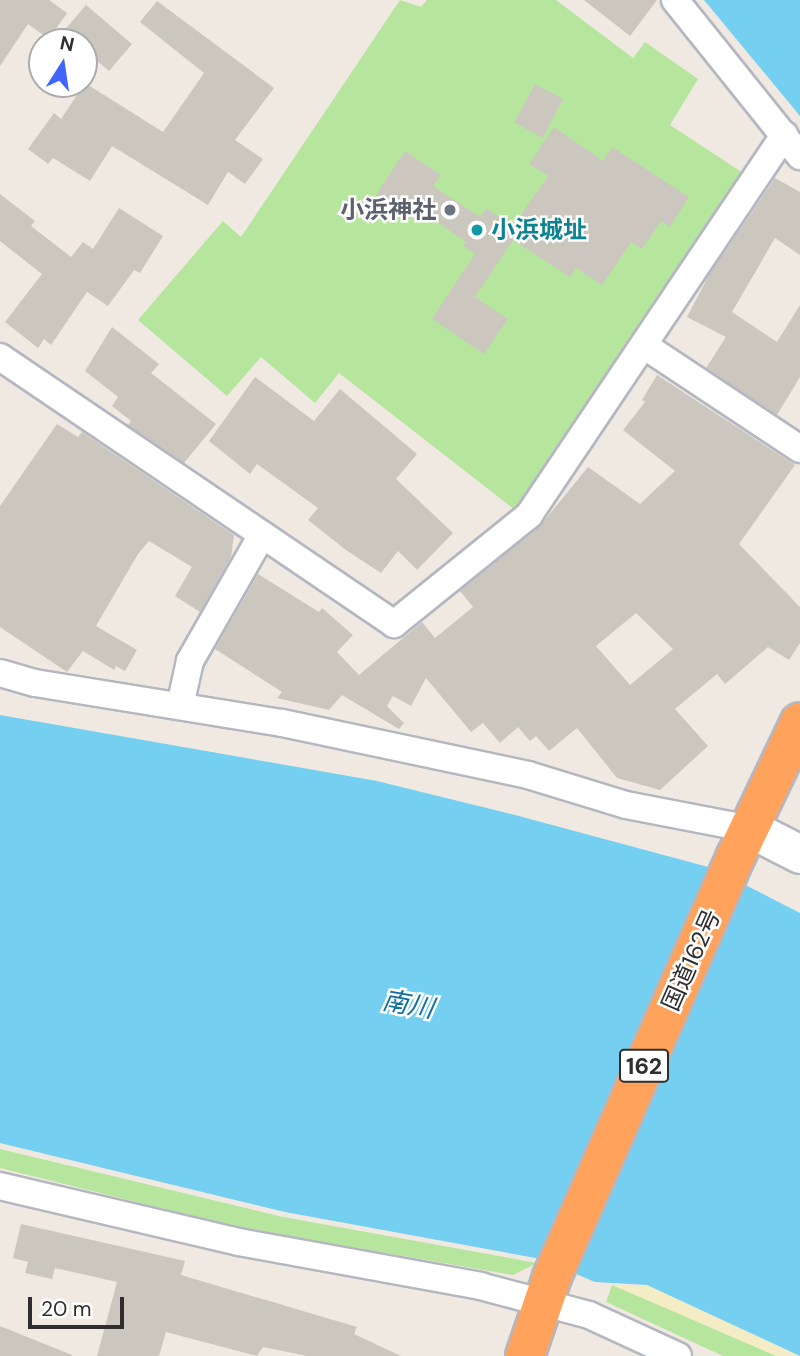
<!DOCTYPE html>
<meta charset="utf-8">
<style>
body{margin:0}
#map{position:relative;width:800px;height:1356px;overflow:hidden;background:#efe9e1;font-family:"DM Sans","Noto Sans JP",sans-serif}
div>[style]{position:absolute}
.green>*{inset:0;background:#b6e59e}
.sand>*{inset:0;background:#f3ecc5}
.water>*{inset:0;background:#75cff0}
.building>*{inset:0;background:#cbc7bf;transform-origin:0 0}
.roads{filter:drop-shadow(2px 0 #b4b7c1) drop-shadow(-2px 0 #b4b7c1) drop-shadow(0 2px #b4b7c1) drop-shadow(0 -2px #b4b7c1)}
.street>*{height:26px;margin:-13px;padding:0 13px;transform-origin:13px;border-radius:13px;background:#fff}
.secondary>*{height:37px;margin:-18.5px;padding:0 18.5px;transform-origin:18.5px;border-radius:18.5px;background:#fff}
.highway>*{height:38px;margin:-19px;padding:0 19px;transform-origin:19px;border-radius:19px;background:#ffa35c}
.dots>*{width:19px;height:19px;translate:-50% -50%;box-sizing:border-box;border:4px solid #fff;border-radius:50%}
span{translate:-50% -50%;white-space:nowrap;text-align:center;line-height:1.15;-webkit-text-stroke:5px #fff;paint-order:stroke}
.shield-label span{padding:2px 5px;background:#fff;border:2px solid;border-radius:5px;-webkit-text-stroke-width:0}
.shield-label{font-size:23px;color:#2e2e2e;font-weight:700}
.worship-label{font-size:24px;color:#5b616d;font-weight:700}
.right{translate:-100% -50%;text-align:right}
.culture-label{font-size:24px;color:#0d838f;font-weight:700}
.left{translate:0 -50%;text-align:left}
.street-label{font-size:24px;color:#2e2e2e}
.water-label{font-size:26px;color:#0d6fa3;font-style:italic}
.north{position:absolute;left:28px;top:28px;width:70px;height:70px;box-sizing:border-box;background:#fff;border:2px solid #ababab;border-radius:50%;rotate:12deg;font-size:19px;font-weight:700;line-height:28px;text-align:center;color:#2e2e2e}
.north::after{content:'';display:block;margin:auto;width:24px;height:32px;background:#4264fb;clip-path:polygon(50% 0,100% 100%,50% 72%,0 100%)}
.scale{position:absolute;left:28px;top:1297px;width:96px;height:32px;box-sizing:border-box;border:4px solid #2e2e2e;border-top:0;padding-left:9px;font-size:21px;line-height:24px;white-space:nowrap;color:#2e2e2e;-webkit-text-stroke:5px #fff;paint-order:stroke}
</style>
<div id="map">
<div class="green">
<div style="clip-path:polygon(400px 0,421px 7px,427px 0,556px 0,633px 58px,645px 42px,698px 79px,670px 125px,743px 173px,515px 510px,339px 373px,315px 403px,261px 357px,227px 396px,138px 320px,223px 221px,241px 237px)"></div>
<div style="clip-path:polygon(0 1149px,283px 1217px,537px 1263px,513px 1275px,241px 1228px,0 1168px)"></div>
<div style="clip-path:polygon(612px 1285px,732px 1334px,776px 1356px,723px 1356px,606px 1302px)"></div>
</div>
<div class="sand">
<div style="clip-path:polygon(612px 1285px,647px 1285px,799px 1356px,776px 1356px)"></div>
</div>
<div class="water">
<div style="clip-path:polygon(704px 0,800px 0,800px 116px)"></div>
<div style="clip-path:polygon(0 715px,377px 781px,515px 815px,712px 868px,800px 913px,800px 1356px,647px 1285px,595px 1282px,541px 1259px,285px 1212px,0 1143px)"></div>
</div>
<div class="building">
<div style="clip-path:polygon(0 0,49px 0,67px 13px,49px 39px,28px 24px,0 66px)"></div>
<div style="clip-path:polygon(584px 0,657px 0,630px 36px)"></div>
<div style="clip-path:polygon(157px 1px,274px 88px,235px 140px,263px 159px,245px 184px,228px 172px,208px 205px,112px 146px,90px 181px,53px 158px,48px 164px,28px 149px,54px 113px,61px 119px,85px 83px,163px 132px,204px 73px,140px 22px)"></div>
<div style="clip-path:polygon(86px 5px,132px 44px,109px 71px,84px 50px,84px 42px,75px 42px,63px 32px)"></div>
<div style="left:535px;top:84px;width:32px;height:44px;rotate:28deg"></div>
<div style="clip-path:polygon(554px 127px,603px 161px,612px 147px,689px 197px,670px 227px,661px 221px,642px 249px,631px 242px,602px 285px,576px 268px,570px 277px,513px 240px,475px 297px,508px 319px,484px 354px,432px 319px,475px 254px,463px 246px,466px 242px,421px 211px,414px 220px,376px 195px,405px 151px,441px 175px,433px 186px,480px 217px,486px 208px,513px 226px,548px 176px,529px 164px)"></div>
<div style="clip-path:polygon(775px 178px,800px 192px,800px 255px,775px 238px,732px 312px,777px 342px,800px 305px,800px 377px,777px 415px,706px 368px,726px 337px,687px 317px,709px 275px)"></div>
<div style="clip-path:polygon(0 194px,35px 221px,31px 226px,71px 257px,83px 242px,93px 249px,119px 208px,163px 236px,140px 273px,134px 270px,108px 306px,87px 292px,51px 345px,44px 339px,38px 348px,5px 322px,42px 274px,0 241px)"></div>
<div style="clip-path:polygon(112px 327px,159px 364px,151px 373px,216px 424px,184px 463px,128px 425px,131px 421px,112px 406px,118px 397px,85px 371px)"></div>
<div style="clip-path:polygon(evenodd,657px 375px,795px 465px,739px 544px,800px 607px,800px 643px,789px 660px,768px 647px,725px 684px,717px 674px,675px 709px,708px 746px,660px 790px,617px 778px,577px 728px,549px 751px,536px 736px,530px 741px,518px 727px,500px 743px,483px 723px,471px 732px,426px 678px,411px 706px,393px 696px,387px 706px,404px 723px,399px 729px,342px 695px,329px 710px,277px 698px,282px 692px,215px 649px,258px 574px,319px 612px,322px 608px,353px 635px,337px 652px,359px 675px,422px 622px,435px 638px,473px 607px,460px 591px,539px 527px,588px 467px,640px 504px,675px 471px,623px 430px,645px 402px,642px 400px,657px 375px,636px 613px,673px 649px,630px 685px,596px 646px,636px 613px)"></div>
<div style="clip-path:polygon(255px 377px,314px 421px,340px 389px,417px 454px,396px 479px,453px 533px,417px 570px,398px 551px,381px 573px,346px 550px,308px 520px,318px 508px,257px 464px,250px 474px,209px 441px)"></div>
<div style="clip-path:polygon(57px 424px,78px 437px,82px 432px,234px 535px,231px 557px,200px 612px,175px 596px,192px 567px,149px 541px,138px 554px,96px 626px,137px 650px,125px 671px,116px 666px,114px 670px,83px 651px,67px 672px,0 627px,0 506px)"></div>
<div style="clip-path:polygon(21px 1224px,185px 1261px,181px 1275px,357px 1327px,354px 1334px,401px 1356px,307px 1356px,263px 1347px,257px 1356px,166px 1332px,159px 1356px,97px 1356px,117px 1282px,55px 1268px,52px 1279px,25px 1273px,28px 1262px,13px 1258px)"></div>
<div style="clip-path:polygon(0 1326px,72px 1355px,72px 1356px,0 1356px)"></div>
</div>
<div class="roads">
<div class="street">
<div style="left:675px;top:0;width:200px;rotate:51.3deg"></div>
<div style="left:645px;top:346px;width:186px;rotate:33.6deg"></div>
<div style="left:0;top:357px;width:476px;rotate:34.1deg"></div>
<div style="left:394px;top:624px;width:174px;rotate:-38.9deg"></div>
<div style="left:529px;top:515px;width:458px;rotate:-56.1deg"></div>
<div style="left:0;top:673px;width:36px;rotate:16deg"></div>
<div style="left:35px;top:683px;width:250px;rotate:9.2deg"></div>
<div style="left:282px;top:723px;width:251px;rotate:11.9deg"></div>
<div style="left:528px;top:775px;width:102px;rotate:17deg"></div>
<div style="left:626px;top:805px;width:127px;rotate:10.9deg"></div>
<div style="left:180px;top:706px;width:46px;rotate:-77.5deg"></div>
<div style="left:190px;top:661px;width:145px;rotate:-60.3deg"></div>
<div style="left:0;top:1186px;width:245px;rotate:13.2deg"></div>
<div style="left:239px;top:1242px;width:245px;rotate:10.3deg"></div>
<div style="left:480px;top:1286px;width:113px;rotate:14.9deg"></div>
<div style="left:589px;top:1315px;width:98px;rotate:24.7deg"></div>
</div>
<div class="secondary">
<div style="left:751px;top:829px;width:55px;rotate:27deg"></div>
</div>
<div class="highway">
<div style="left:525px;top:1356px;width:83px;rotate:-71.1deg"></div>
<div style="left:552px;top:1277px;width:459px;rotate:-66.4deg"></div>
<div style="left:736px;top:856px;width:148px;rotate:-64.5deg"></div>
</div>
</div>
<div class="dots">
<div style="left:450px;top:210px;background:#6b7280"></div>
<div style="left:477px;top:230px;background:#0f9aa8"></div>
</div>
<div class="shield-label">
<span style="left:644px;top:1066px">162</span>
</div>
<div class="worship-label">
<span class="right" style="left:436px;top:210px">小浜神社</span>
</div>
<div class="culture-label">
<span class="left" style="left:491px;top:230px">小浜城址</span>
</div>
<div class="street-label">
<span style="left:691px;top:960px;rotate:-66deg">国道162号</span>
</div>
<div class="water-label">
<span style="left:408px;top:1005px;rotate:10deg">南川</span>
</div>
<div class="north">N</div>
<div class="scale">20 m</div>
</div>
